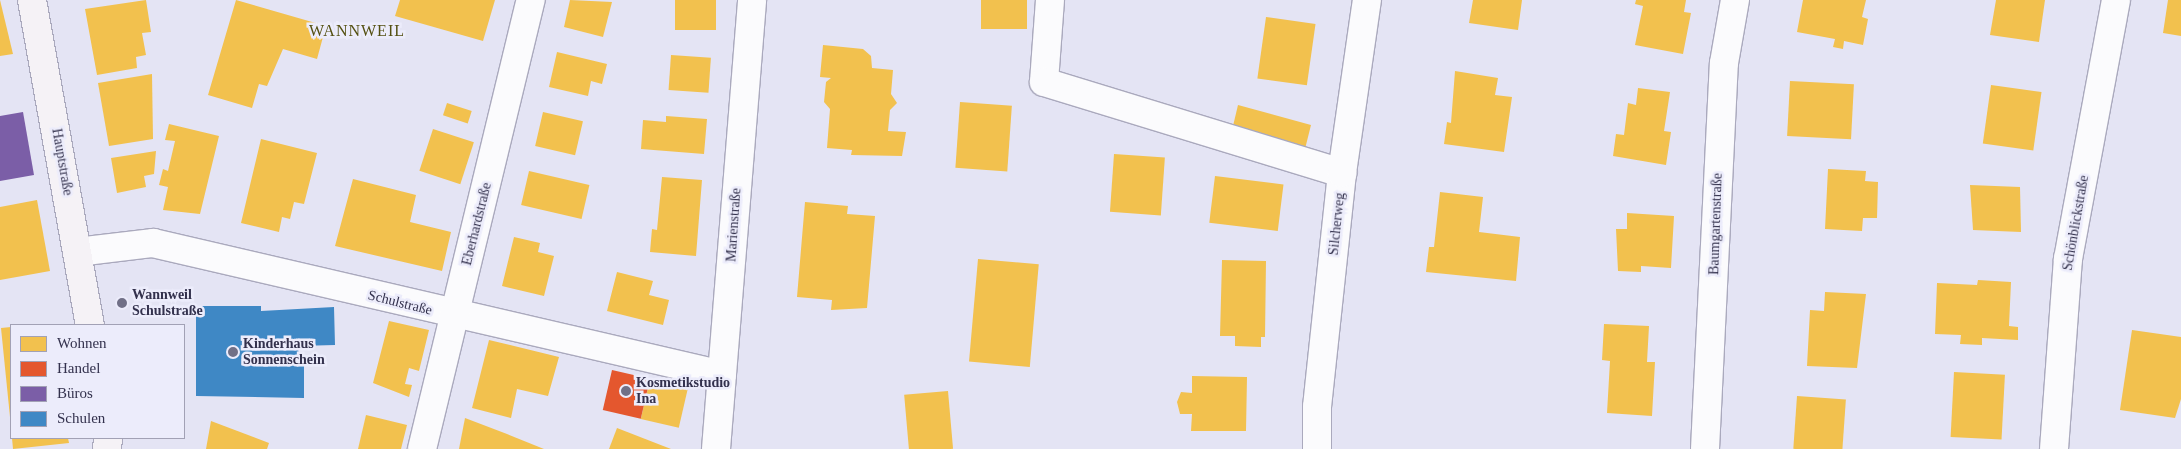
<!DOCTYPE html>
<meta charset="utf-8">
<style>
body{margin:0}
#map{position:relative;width:2181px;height:449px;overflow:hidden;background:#e4e4f4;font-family:Georgia,serif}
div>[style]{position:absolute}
.homes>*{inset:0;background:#f2c14e;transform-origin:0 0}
.shops>*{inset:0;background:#e4572e;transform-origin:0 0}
.offices>*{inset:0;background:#7b5ea7}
.schools>*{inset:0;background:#3f88c5}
.roads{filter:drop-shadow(1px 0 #aaa9bd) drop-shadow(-1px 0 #aaa9bd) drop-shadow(0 1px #aaa9bd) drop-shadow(0 -1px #aaa9bd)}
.minor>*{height:28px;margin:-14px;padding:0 14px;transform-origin:14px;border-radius:14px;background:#fbfbfd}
.major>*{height:28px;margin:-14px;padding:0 14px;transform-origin:14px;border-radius:14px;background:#f5f2f6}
.dots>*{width:14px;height:14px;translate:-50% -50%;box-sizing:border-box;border:2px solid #ececfb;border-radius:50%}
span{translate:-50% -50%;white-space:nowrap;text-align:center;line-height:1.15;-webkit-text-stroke:5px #ececfb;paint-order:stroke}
.street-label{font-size:14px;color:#33314d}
.poi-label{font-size:14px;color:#33314d;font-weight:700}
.left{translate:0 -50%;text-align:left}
.quarter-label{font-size:16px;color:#545012;letter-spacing:1px}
.legend{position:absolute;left:10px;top:324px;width:175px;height:115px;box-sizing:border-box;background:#ececfb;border:1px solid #a2a1b5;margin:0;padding:6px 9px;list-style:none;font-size:15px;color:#33314d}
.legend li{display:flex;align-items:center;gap:10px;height:25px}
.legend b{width:25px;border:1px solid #a2a1b5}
</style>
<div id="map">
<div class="homes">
<div style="clip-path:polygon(0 0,13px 54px,0 56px)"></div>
<div style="clip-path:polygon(146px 0,151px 32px,142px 33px,146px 55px,136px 57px,137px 68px,97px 75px,85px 9px)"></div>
<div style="clip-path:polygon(236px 0,326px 26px,317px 59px,283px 49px,267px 86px,259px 84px,252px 108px,208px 95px)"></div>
<div style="clip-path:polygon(400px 0,495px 0,483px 41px,395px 16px)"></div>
<div style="clip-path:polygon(570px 0,612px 2px,603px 37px,564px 27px)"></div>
<div style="left:675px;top:0;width:41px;height:30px"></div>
<div style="left:981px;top:0;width:46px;height:29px"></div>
<div style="clip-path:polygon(1473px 0,1522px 0,1518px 30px,1469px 23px)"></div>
<div style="clip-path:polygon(1636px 0,1686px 0,1684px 12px,1691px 13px,1683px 54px,1635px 45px,1643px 6px,1635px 4px)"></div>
<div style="clip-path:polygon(1803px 0,1866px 0,1862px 17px,1868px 19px,1863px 45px,1844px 41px,1843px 49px,1833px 47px,1835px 39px,1797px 32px)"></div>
<div style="clip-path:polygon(1996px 0,2045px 0,2039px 42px,1990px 35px)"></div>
<div style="clip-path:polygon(2168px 0,2181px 0,2181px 36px,2163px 33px)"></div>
<div style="left:1266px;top:17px;width:50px;height:62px;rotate:8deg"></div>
<div style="clip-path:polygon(823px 45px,863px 49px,871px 56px,872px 68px,893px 70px,891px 94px,897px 103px,890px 110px,888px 131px,906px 132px,902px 156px,851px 155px,852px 150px,827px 148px,830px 109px,824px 102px,826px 82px,831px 78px,820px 77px)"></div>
<div style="clip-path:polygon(557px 52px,607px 64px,602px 84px,591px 81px,588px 96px,549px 87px)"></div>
<div style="left:671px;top:55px;width:40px;height:35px;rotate:4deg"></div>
<div style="clip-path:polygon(1455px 71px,1498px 78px,1495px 95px,1512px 97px,1504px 152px,1444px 144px,1447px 122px,1451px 123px)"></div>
<div style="clip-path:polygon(152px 74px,153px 139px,109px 146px,98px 83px)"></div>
<div style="left:1790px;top:81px;width:64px;height:55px;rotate:3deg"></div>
<div style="left:1991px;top:85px;width:51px;height:59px;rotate:8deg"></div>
<div style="clip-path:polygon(1638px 88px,1670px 92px,1664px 131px,1671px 132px,1666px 165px,1613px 156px,1616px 134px,1624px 135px,1628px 103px,1636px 105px)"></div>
<div style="left:960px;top:102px;width:52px;height:66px;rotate:4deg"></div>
<div style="left:447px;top:103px;width:26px;height:13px;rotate:18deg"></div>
<div style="clip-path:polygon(1238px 105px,1311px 125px,1305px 149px,1233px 126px)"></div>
<div style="left:543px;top:112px;width:41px;height:35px;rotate:13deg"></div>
<div style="clip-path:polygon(666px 116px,707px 119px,704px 154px,641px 149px,643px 120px,666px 122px)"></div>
<div style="clip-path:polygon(169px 124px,219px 136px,200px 214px,163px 210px,168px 187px,159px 185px,163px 169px,168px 171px,175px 141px,165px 140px)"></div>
<div style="left:433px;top:129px;width:43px;height:44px;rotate:18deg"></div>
<div style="clip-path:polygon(261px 139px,317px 153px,304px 204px,294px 202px,290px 219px,282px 217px,279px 232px,241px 223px)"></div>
<div style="clip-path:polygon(156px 151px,154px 174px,144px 176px,146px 187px,117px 193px,111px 158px)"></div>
<div style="left:1114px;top:154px;width:51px;height:58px;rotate:4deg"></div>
<div style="clip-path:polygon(1828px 169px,1866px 171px,1865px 181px,1878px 182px,1877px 218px,1863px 218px,1862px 231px,1825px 229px)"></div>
<div style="left:529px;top:171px;width:62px;height:35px;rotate:13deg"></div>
<div style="left:1215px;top:176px;width:69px;height:47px;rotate:7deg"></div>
<div style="clip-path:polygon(662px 177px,702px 180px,696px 256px,650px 252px,652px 229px,657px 230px)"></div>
<div style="clip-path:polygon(353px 179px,416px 195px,410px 222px,451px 232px,442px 271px,335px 246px)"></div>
<div style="clip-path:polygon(1970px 185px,2020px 187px,2021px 232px,1973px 230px)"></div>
<div style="clip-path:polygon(1440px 192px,1483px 197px,1479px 232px,1520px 237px,1516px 281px,1426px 272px,1429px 247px,1434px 247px)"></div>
<div style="clip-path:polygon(37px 200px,50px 271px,0 280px,0 207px)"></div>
<div style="clip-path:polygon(805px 202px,848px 206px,847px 214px,875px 216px,867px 308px,831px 310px,832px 300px,797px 297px)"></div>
<div style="clip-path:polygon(1627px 213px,1674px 216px,1671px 268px,1641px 266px,1641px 272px,1618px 271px,1616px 229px,1627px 229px)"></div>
<div style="clip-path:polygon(514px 237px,540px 243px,538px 252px,554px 256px,544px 296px,502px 286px)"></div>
<div style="left:978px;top:259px;width:61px;height:103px;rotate:5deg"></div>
<div style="clip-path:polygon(1222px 260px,1266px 261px,1265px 337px,1261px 337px,1261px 347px,1235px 346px,1235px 336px,1220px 336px)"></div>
<div style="clip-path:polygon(617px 272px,653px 281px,649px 295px,669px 300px,663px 325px,607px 311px)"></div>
<div style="clip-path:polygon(1978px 280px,2011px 282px,2009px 326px,2018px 327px,2018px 340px,1982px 338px,1982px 345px,1960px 344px,1961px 335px,1935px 334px,1937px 283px,1977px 285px)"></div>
<div style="clip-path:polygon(1825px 292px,1866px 294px,1857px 368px,1807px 366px,1810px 310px,1824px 311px)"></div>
<div style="clip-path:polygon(389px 321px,429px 330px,419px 371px,409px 368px,405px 384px,412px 385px,409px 397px,373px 383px)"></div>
<div style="clip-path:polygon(1604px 324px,1649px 326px,1647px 362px,1655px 362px,1652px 416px,1607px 413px,1610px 361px,1602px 360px)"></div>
<div style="clip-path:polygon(11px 327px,11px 417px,10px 417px,1px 328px)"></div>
<div style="clip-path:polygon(2132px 330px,2181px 337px,2181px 399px,2175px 418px,2120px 410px)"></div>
<div style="clip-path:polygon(489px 340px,559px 357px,548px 396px,517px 389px,511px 418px,472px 408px)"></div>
<div style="left:1954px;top:372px;width:51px;height:65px;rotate:3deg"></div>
<div style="clip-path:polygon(1192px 376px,1247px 377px,1246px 431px,1191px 431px,1192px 414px,1180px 414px,1177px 402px,1181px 392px,1192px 393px)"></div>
<div style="left:650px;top:379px;width:39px;height:41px;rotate:13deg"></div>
<div style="left:948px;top:391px;width:58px;height:44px;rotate:85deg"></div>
<div style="left:1797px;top:396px;width:49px;height:53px;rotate:4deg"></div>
<div style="clip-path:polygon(366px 415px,407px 425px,401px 449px,358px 449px)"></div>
<div style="clip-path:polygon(465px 418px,507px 434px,544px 449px,459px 449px)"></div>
<div style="clip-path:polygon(211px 421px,269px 443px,267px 449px,206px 449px)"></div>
<div style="clip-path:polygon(617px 428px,671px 449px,609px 449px)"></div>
<div style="clip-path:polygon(12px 438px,68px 438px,69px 443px,13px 449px)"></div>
</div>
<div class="shops">
<div style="left:612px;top:370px;width:39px;height:41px;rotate:13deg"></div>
</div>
<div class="offices">
<div style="clip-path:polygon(23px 112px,34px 175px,0 181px,0 116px)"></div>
</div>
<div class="schools">
<div style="clip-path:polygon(196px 306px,261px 306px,261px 311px,334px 307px,335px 345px,298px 346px,299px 358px,304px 358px,304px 398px,196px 396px)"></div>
</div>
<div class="roads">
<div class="minor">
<div style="left:1050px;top:0;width:82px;rotate:94.2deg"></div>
<div style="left:1044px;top:82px;width:312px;rotate:17deg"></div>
<div style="left:77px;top:252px;width:77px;rotate:-6.8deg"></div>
<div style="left:153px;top:243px;width:584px;rotate:13.06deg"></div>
<div style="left:422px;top:449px;width:462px;rotate:-76.4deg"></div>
<div style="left:716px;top:449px;width:450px;rotate:-85.4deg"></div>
<div style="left:1317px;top:449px;width:42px;rotate:-90deg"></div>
<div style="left:1317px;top:407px;width:235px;rotate:-83.9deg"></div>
<div style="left:1342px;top:173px;width:175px;rotate:-81.8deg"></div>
<div style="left:1705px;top:449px;width:386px;rotate:-87.2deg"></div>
<div style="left:1724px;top:63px;width:64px;rotate:-80.1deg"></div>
<div style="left:2054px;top:449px;width:191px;rotate:-85.8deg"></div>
<div style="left:2068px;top:259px;width:263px;rotate:-79.5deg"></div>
</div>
<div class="major">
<div style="left:32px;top:0;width:330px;rotate:79.9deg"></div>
<div style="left:107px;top:449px;width:11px;rotate:-85deg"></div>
</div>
</div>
<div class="dots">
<div style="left:122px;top:303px;background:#717087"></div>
<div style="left:233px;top:352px;background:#717087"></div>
<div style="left:626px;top:391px;background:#717087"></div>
</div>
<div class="street-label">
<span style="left:62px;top:162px;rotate:80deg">Hauptstraße</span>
<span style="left:2076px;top:223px;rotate:-80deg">Schönblickstraße</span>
<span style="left:477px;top:224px;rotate:-76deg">Eberhardstraße</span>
<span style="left:1337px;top:224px;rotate:-84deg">Silcherweg</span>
<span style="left:1716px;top:224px;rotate:-88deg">Baumgartenstraße</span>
<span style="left:734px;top:225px;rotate:-86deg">Marienstraße</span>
<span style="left:400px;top:303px;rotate:14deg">Schulstraße</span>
</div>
<div class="poi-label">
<span class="left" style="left:132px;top:303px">Wannweil<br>Schulstraße</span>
<span class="left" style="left:243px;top:352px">Kinderhaus<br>Sonnenschein</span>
<span class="left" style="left:636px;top:391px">Kosmetikstudio<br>Ina</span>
</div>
<div class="quarter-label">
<span style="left:357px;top:31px">WANNWEIL</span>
</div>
<ul class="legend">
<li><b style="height:14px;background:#f2c14e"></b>Wohnen</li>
<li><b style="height:14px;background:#e4572e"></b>Handel</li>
<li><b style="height:14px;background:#7b5ea7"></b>Büros</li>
<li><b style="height:14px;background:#3f88c5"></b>Schulen</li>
</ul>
</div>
